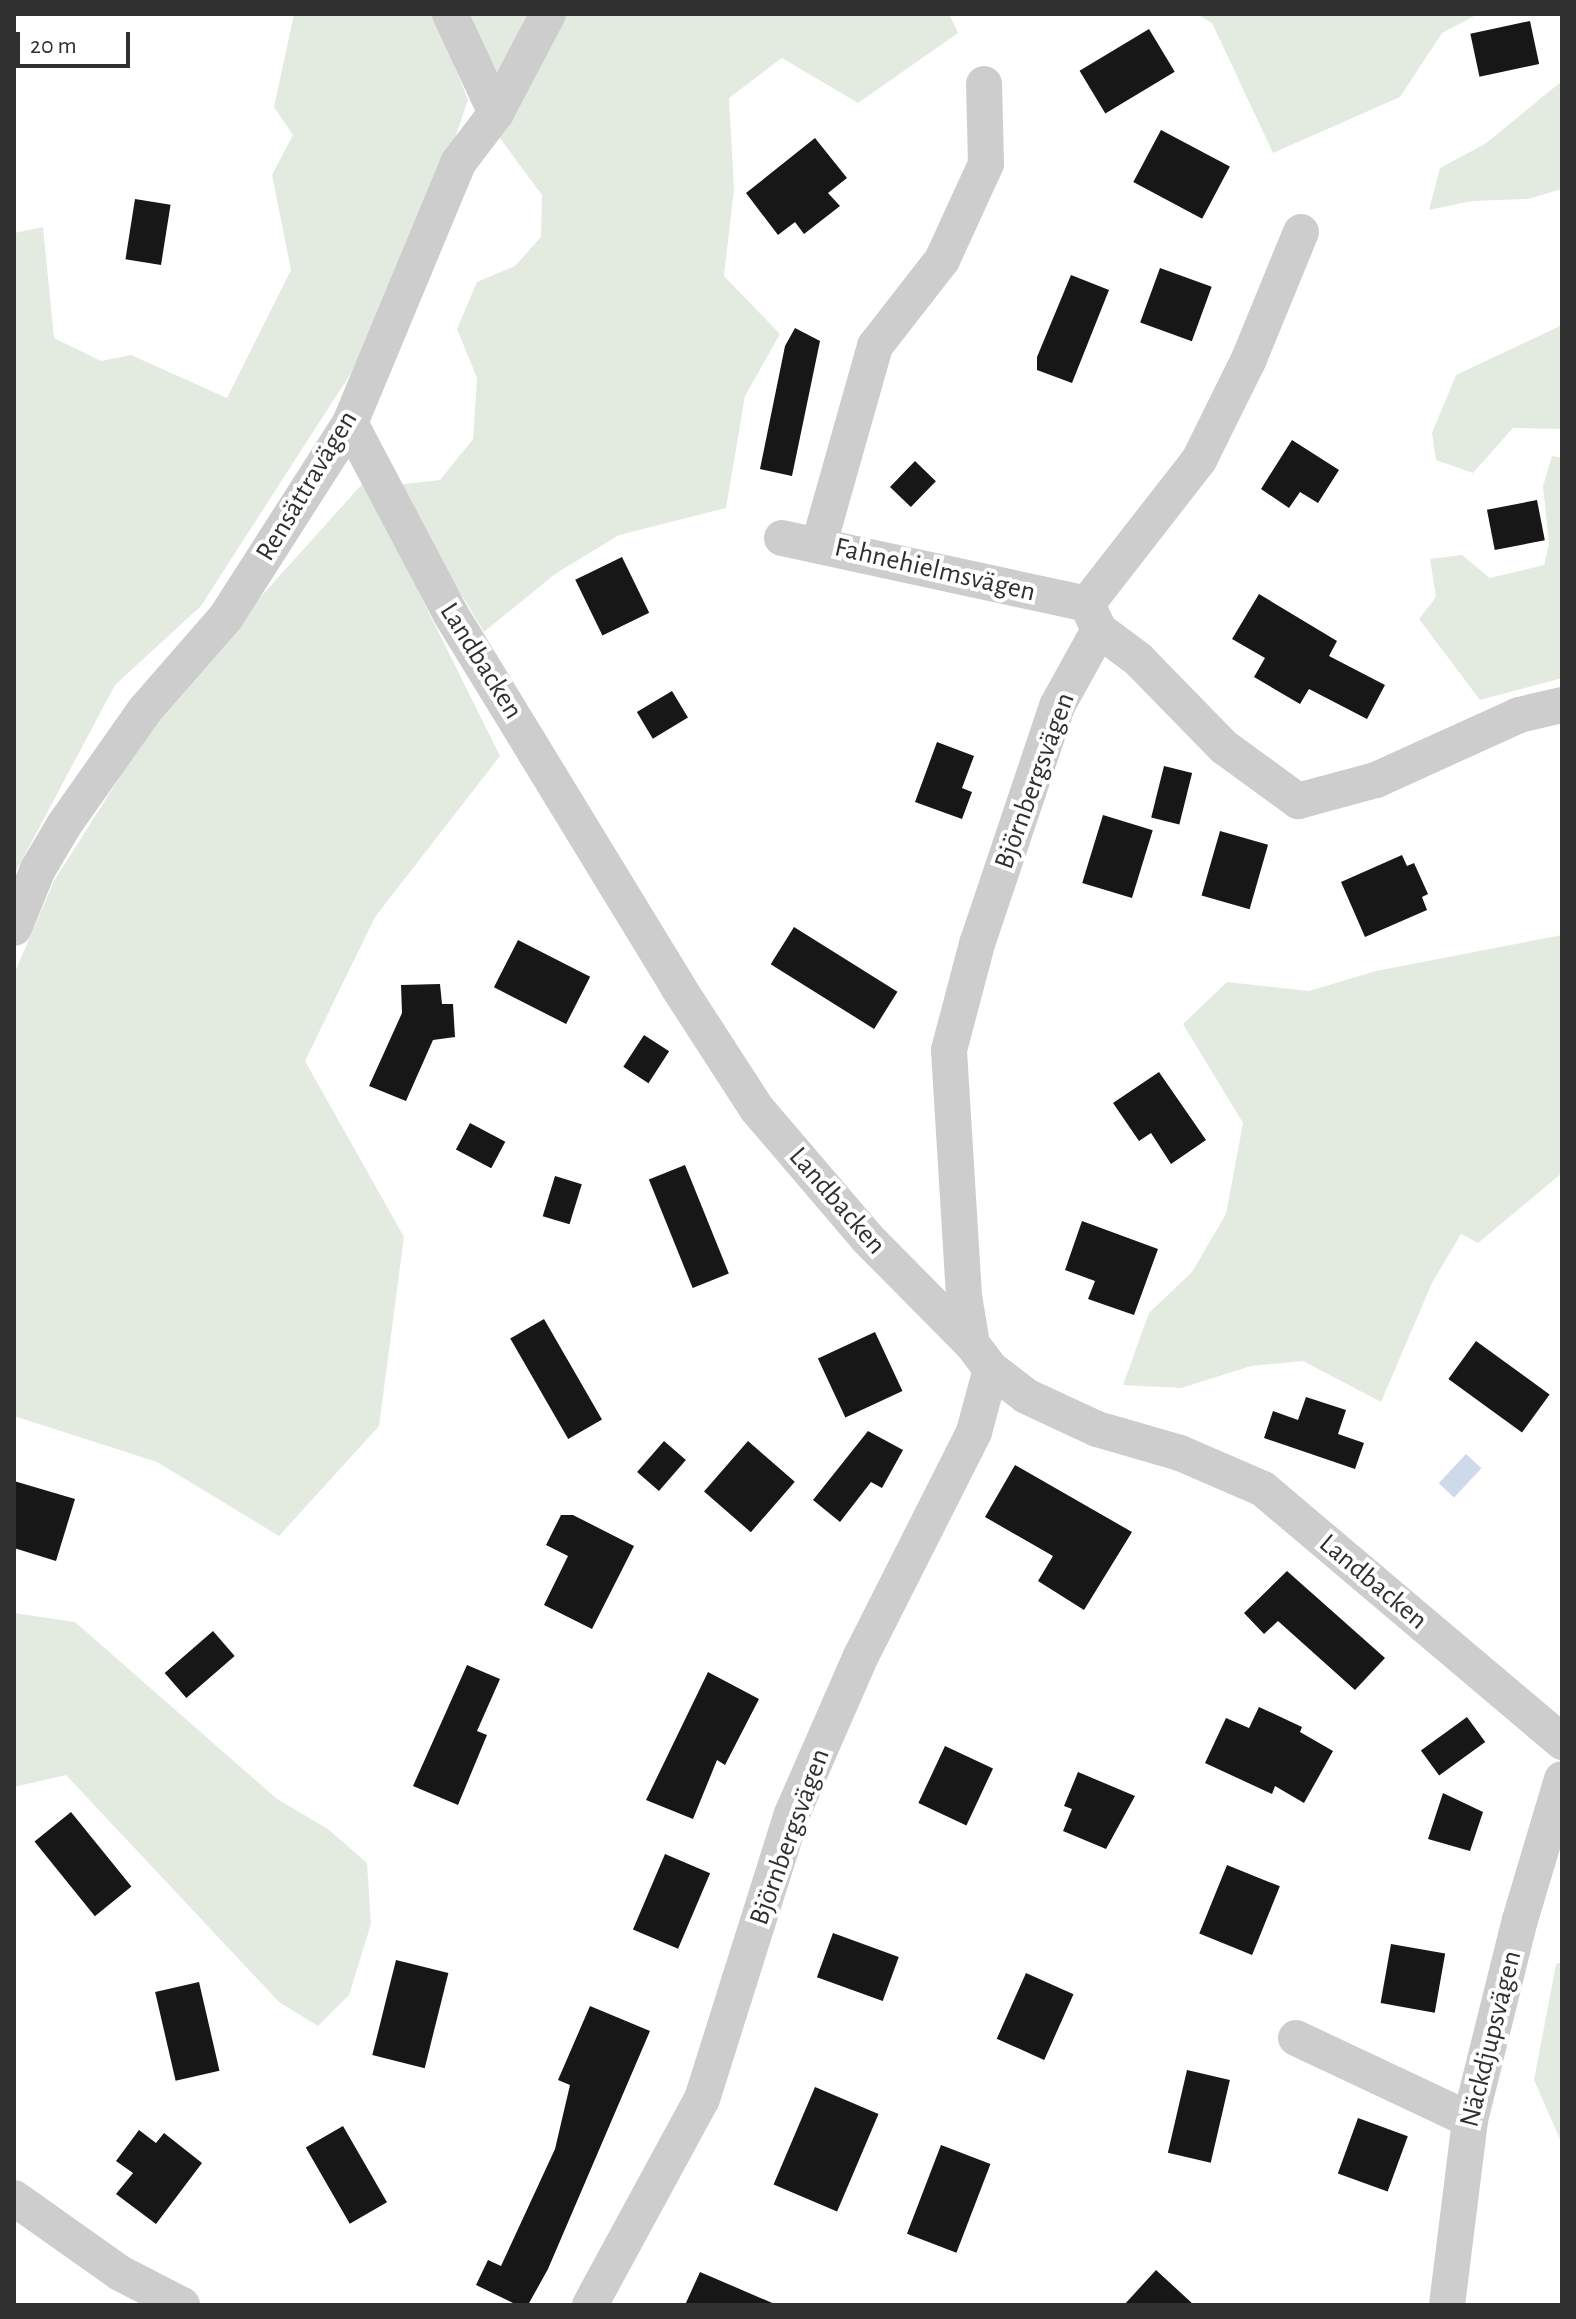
<!DOCTYPE html>
<meta charset="utf-8">
<style>
body{margin:0}
#map{position:relative;width:1576px;height:2319px;overflow:hidden;background:#fff;font-family:"Alegreya Sans",sans-serif}
div>[style]{position:absolute}
.green>*{inset:0;background:#e3ebe0}
.water>*{inset:0;background:#ced9e9;transform-origin:0 0}
.building>*{inset:0;background:#171717;transform-origin:0 0}
.minor>*{height:36px;margin:-18px;padding:0 18px;transform-origin:18px;border-radius:18px;background:#cdcdcd}
span{translate:-50% -50%;white-space:nowrap;text-align:center;line-height:1.15;-webkit-text-stroke:8px #fff;paint-order:stroke}
.street-label{font-size:28px;color:#303030}
.frame{position:absolute;inset:0;border:16px solid #303030;pointer-events:none}
.scale{position:absolute;left:16px;top:32px;width:114px;height:36px;box-sizing:border-box;border:4px solid #303030;border-top:0;padding-left:10px;font-size:24px;line-height:28px;white-space:nowrap;color:#303030;-webkit-text-stroke:6px #fff;paint-order:stroke}
</style>
<div id="map">
<div class="green">
<div style="clip-path:polygon(294px 14px,434px 14px,468px 100px,444px 170px,351px 373px,201px 606px,115px 685px,14px 875px,14px 233px,43px 227px,54px 338px,101px 361px,131px 355px,227px 398px,291px 270px,272px 175px,293px 135px,274px 107px)"></div>
<div style="clip-path:polygon(462px 14px,537px 14px,501px 78px,486px 55px)"></div>
<div style="clip-path:polygon(559px 14px,949px 14px,958px 33px,858px 103px,782px 58px,729px 98px,734px 189px,724px 276px,780px 334px,745px 396px,726px 508px,619px 535px,555px 574px,484px 632px,395px 485px,440px 480px,473px 439px,477px 378px,457px 329px,477px 282px,515px 266px,541px 237px,542px 195px,499px 137px)"></div>
<div style="clip-path:polygon(1197px 14px,1478px 14px,1442px 33px,1400px 97px,1273px 153px,1212px 23px)"></div>
<div style="clip-path:polygon(1562px 81px,1562px 189px,1528px 199px,1472px 201px,1429px 210px,1440px 168px,1485px 144px)"></div>
<div style="clip-path:polygon(1562px 325px,1562px 429px,1513px 428px,1473px 473px,1436px 460px,1432px 433px,1456px 375px)"></div>
<div style="clip-path:polygon(1552px 456px,1562px 458px,1562px 678px,1480px 700px,1419px 619px,1436px 597px,1430px 559px,1462px 555px,1490px 578px,1544px 565px,1549px 544px,1543px 486px)"></div>
<div style="clip-path:polygon(364px 482px,500px 756px,375px 917px,305px 1061px,404px 1237px,379px 1426px,279px 1536px,157px 1462px,14px 1416px,14px 974px,54px 881px,147px 734px,228px 633px)"></div>
<div style="clip-path:polygon(1562px 935px,1562px 1173px,1478px 1243px,1461px 1234px,1432px 1283px,1381px 1402px,1303px 1361px,1251px 1366px,1181px 1388px,1123px 1385px,1149px 1313px,1192px 1272px,1226px 1214px,1243px 1123px,1183px 1024px,1227px 982px,1309px 991px,1376px 971px)"></div>
<div style="clip-path:polygon(14px 1613px,75px 1622px,277px 1799px,328px 1829px,367px 1863px,371px 1924px,349px 1995px,318px 2026px,279px 2002px,66px 1775px,14px 1787px)"></div>
<div style="clip-path:polygon(1562px 1962px,1562px 2144px,1534px 2080px,1556px 1964px)"></div>
</div>
<div class="water">
<div style="left:1466px;top:1454px;width:21px;height:40px;rotate:43deg"></div>
</div>
<div class="building">
<div style="left:1530px;top:21px;width:44px;height:61px;rotate:78deg"></div>
<div style="left:1149px;top:29px;width:50px;height:81px;rotate:59deg"></div>
<div style="left:1161px;top:130px;width:78px;height:59px;rotate:28deg"></div>
<div style="clip-path:polygon(815px 138px,847px 178px,828px 193px,840px 206px,804px 234px,795px 222px,778px 235px,746px 193px)"></div>
<div style="left:135px;top:199px;width:36px;height:61px;rotate:9deg"></div>
<div style="left:1160px;top:268px;width:55px;height:58px;rotate:20deg"></div>
<div style="clip-path:polygon(1071px 275px,1109px 290px,1072px 383px,1037px 370px,1037px 357px)"></div>
<div style="clip-path:polygon(795px 328px,820px 341px,792px 476px,760px 469px,785px 346px)"></div>
<div style="clip-path:polygon(1292px 440px,1339px 470px,1318px 503px,1300px 492px,1289px 508px,1261px 489px)"></div>
<div style="left:915px;top:461px;width:29px;height:36px;rotate:44deg"></div>
<div style="left:1537px;top:500px;width:41px;height:51px;rotate:79deg"></div>
<div style="left:622px;top:557px;width:62px;height:52px;rotate:64deg"></div>
<div style="clip-path:polygon(1259px 594px,1337px 641px,1329px 656px,1385px 685px,1367px 719px,1309px 689px,1300px 704px,1254px 677px,1265px 658px,1232px 639px)"></div>
<div style="left:672px;top:691px;width:31px;height:41px;rotate:59deg"></div>
<div style="clip-path:polygon(937px 742px,974px 756px,962px 788px,972px 792px,962px 819px,915px 802px)"></div>
<div style="left:1164px;top:766px;width:29px;height:53px;rotate:14deg"></div>
<div style="left:1103px;top:815px;width:52px;height:71px;rotate:17deg"></div>
<div style="left:1220px;top:831px;width:50px;height:67px;rotate:16deg"></div>
<div style="clip-path:polygon(1402px 855px,1407px 866px,1414px 863px,1428px 894px,1422px 897px,1427px 910px,1365px 937px,1341px 882px)"></div>
<div style="left:794px;top:927px;width:122px;height:44px;rotate:32deg"></div>
<div style="left:518px;top:940px;width:81px;height:53px;rotate:27deg"></div>
<div style="clip-path:polygon(440px 984px,442px 1004px,453px 1004px,455px 1037px,433px 1040px,406px 1101px,369px 1086px,402px 1013px,401px 985px)"></div>
<div style="left:644px;top:1035px;width:30px;height:38px;rotate:33deg"></div>
<div style="clip-path:polygon(1159px 1072px,1206px 1140px,1171px 1164px,1151px 1133px,1139px 1141px,1113px 1103px)"></div>
<div style="left:470px;top:1123px;width:40px;height:30px;rotate:28deg"></div>
<div style="left:685px;top:1165px;width:117px;height:39px;rotate:68deg"></div>
<div style="left:555px;top:1176px;width:28px;height:42px;rotate:17deg"></div>
<div style="clip-path:polygon(1082px 1221px,1158px 1249px,1134px 1315px,1088px 1299px,1095px 1281px,1065px 1270px)"></div>
<div style="left:544px;top:1319px;width:116px;height:39px;rotate:60deg"></div>
<div style="left:875px;top:1332px;width:65px;height:63px;rotate:65deg"></div>
<div style="left:1476px;top:1341px;width:91px;height:47px;rotate:36deg"></div>
<div style="clip-path:polygon(1306px 1397px,1346px 1410px,1338px 1434px,1364px 1443px,1355px 1469px,1264px 1438px,1273px 1411px,1298px 1420px)"></div>
<div style="clip-path:polygon(868px 1431px,903px 1450px,882px 1488px,871px 1482px,840px 1522px,813px 1500px)"></div>
<div style="left:664px;top:1441px;width:29px;height:41px;rotate:41deg"></div>
<div style="left:748px;top:1441px;width:62px;height:67px;rotate:41deg"></div>
<div style="clip-path:polygon(1015px 1465px,1132px 1532px,1084px 1610px,1038px 1581px,1053px 1556px,985px 1517px)"></div>
<div style="clip-path:polygon(14px 1481px,75px 1499px,56px 1561px,14px 1548px)"></div>
<div style="clip-path:polygon(561px 1515px,573px 1515px,634px 1546px,592px 1629px,544px 1605px,568px 1556px,546px 1545px)"></div>
<div style="clip-path:polygon(1287px 1571px,1385px 1658px,1355px 1690px,1278px 1621px,1264px 1634px,1244px 1613px)"></div>
<div style="left:213px;top:1631px;width:33px;height:64px;rotate:49deg"></div>
<div style="clip-path:polygon(467px 1665px,500px 1679px,477px 1731px,487px 1735px,458px 1805px,413px 1786px)"></div>
<div style="clip-path:polygon(708px 1672px,759px 1699px,725px 1765px,717px 1760px,693px 1819px,646px 1800px)"></div>
<div style="clip-path:polygon(1259px 1707px,1302px 1727px,1300px 1732px,1333px 1751px,1304px 1803px,1275px 1786px,1272px 1794px,1205px 1763px,1226px 1718px,1249px 1728px)"></div>
<div style="left:1467px;top:1717px;width:31px;height:57px;rotate:54deg"></div>
<div style="left:945px;top:1746px;width:53px;height:63px;rotate:25deg"></div>
<div style="clip-path:polygon(1078px 1772px,1135px 1796px,1106px 1849px,1063px 1831px,1072px 1809px,1064px 1806px)"></div>
<div style="clip-path:polygon(1443px 1793px,1483px 1812px,1470px 1851px,1428px 1839px)"></div>
<div style="left:71px;top:1812px;width:96px;height:47px;rotate:51deg"></div>
<div style="left:665px;top:1854px;width:49px;height:82px;rotate:23deg"></div>
<div style="left:1227px;top:1865px;width:57px;height:74px;rotate:22deg"></div>
<div style="left:833px;top:1933px;width:70px;height:47px;rotate:20deg"></div>
<div style="left:1391px;top:1944px;width:55px;height:60px;rotate:10deg"></div>
<div style="left:396px;top:1960px;width:54px;height:98px;rotate:14deg"></div>
<div style="left:1026px;top:1973px;width:52px;height:72px;rotate:24deg"></div>
<div style="left:199px;top:1982px;width:91px;height:45px;rotate:77deg"></div>
<div style="clip-path:polygon(590px 2006px,650px 2031px,548px 2269px,528px 2305px,517px 2305px,476px 2285px,488px 2260px,501px 2266px,555px 2149px,570px 2085px,558px 2080px)"></div>
<div style="left:1187px;top:2070px;width:44px;height:85px;rotate:13deg"></div>
<div style="left:815px;top:2087px;width:69px;height:106px;rotate:23deg"></div>
<div style="left:1358px;top:2118px;width:53px;height:59px;rotate:20deg"></div>
<div style="left:343px;top:2126px;width:88px;height:43px;rotate:60deg"></div>
<div style="clip-path:polygon(139px 2130px,156px 2143px,164px 2133px,202px 2163px,156px 2224px,116px 2194px,133px 2173px,116px 2161px)"></div>
<div style="left:941px;top:2145px;width:53px;height:95px;rotate:21deg"></div>
<div style="clip-path:polygon(1156px 2270px,1194px 2305px,1124px 2305px)"></div>
<div style="clip-path:polygon(700px 2272px,777px 2305px,685px 2305px)"></div>
</div>
<div class="minor">
<div style="left:450px;top:14px;width:109px;rotate:65.1deg"></div>
<div style="left:1301px;top:232px;width:137px;rotate:112.3deg"></div>
<div style="left:1249px;top:359px;width:113px;rotate:116.3deg"></div>
<div style="left:1199px;top:460px;width:182px;rotate:127.9deg"></div>
<div style="left:1087px;top:604px;width:29px;rotate:65deg"></div>
<div style="left:1099px;top:630px;width:49px;rotate:36.6deg"></div>
<div style="left:1138px;top:659px;width:123px;rotate:45.7deg"></div>
<div style="left:1224px;top:747px;width:92px;rotate:36.1deg"></div>
<div style="left:1298px;top:801px;width:81px;rotate:-15.1deg"></div>
<div style="left:1376px;top:780px;width:157px;rotate:-24.4deg"></div>
<div style="left:1519px;top:715px;width:44px;rotate:-13.1deg"></div>
<div style="left:350px;top:423px;width:215px;rotate:62.2deg"></div>
<div style="left:450px;top:613px;width:438px;rotate:58.6deg"></div>
<div style="left:678px;top:987px;width:145px;rotate:57.1deg"></div>
<div style="left:757px;top:1109px;width:170px;rotate:49.5deg"></div>
<div style="left:867px;top:1238px;width:149px;rotate:45.3deg"></div>
<div style="left:972px;top:1344px;width:31px;rotate:53deg"></div>
<div style="left:991px;top:1369px;width:44px;rotate:37.6deg"></div>
<div style="left:1026px;top:1396px;width:78px;rotate:24.9deg"></div>
<div style="left:1097px;top:1429px;width:86px;rotate:16.1deg"></div>
<div style="left:1180px;top:1453px;width:90px;rotate:23.4deg"></div>
<div style="left:1263px;top:1489px;width:392px;rotate:40.2deg"></div>
<div style="left:782px;top:538px;width:312px;rotate:12.2deg"></div>
<div style="left:819px;top:544px;width:206px;rotate:-74.2deg"></div>
<div style="left:875px;top:346px;width:109px;rotate:-52.1deg"></div>
<div style="left:942px;top:260px;width:106px;rotate:-65.4deg"></div>
<div style="left:986px;top:164px;width:80px;rotate:-91.4deg"></div>
<div style="left:14px;top:928px;width:64px;rotate:-67.9deg"></div>
<div style="left:38px;top:869px;width:51px;rotate:-59.4deg"></div>
<div style="left:64px;top:825px;width:139px;rotate:-54.9deg"></div>
<div style="left:144px;top:711px;width:125px;rotate:-48.9deg"></div>
<div style="left:226px;top:617px;width:230px;rotate:-57.4deg"></div>
<div style="left:350px;top:423px;width:282px;rotate:-67.4deg"></div>
<div style="left:458px;top:163px;width:63px;rotate:-52.8deg"></div>
<div style="left:496px;top:113px;width:112px;rotate:-62.3deg"></div>
<div style="left:972px;top:1344px;width:49px;rotate:-99.5deg"></div>
<div style="left:964px;top:1296px;width:246px;rotate:-93.5deg"></div>
<div style="left:949px;top:1050px;width:110px;rotate:-75.2deg"></div>
<div style="left:977px;top:944px;width:251px;rotate:-71.4deg"></div>
<div style="left:1057px;top:706px;width:87px;rotate:-61.1deg"></div>
<div style="left:1296px;top:2038px;width:192px;rotate:25.2deg"></div>
<div style="left:14px;top:2198px;width:130px;rotate:35.3deg"></div>
<div style="left:120px;top:2273px;width:70px;rotate:27.3deg"></div>
<div style="left:590px;top:2305px;width:234px;rotate:-61.5deg"></div>
<div style="left:702px;top:2099px;width:297px;rotate:-72.5deg"></div>
<div style="left:791px;top:1816px;width:175px;rotate:-66.4deg"></div>
<div style="left:861px;top:1656px;width:251px;rotate:-63.2deg"></div>
<div style="left:974px;top:1432px;width:65px;rotate:-74.9deg"></div>
<div style="left:1447px;top:2305px;width:186px;rotate:-82.9deg"></div>
<div style="left:1470px;top:2120px;width:206px;rotate:-76deg"></div>
<div style="left:1520px;top:1920px;width:147px;rotate:-73.4deg"></div>
</div>
<div class="street-label">
<span style="left:307px;top:486px;rotate:-59deg">Rensättravägen</span>
<span style="left:935px;top:570px;rotate:13deg">Fahnehielmsvägen</span>
<span style="left:481px;top:661px;rotate:58deg">Landbacken</span>
<span style="left:1035px;top:781px;rotate:-70deg">Björnbergsvägen</span>
<span style="left:837px;top:1201px;rotate:49deg">Landbacken</span>
<span style="left:1373px;top:1582px;rotate:40deg">Landbacken</span>
<span style="left:790px;top:1837px;rotate:-70deg">Björnbergsvägen</span>
<span style="left:1491px;top:2039px;rotate:-76deg">Näckdjupsvägen</span>
</div>
<div class="frame"></div>
<div class="scale">20 m</div>
</div>
